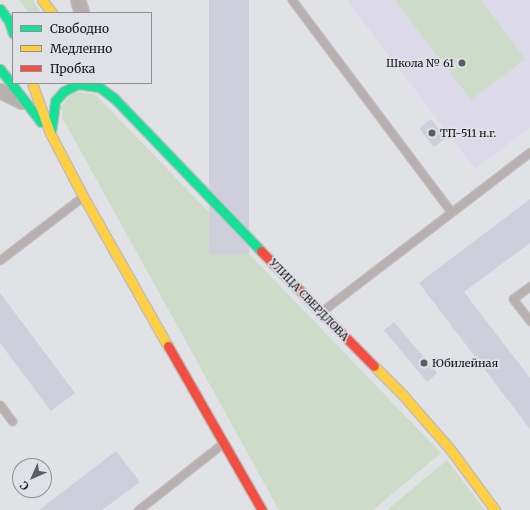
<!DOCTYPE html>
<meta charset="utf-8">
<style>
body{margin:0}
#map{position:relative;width:530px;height:510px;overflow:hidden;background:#e1e2e5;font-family:Merriweather,serif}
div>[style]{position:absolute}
.education>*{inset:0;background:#dcdae8}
.green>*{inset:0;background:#cedbc8}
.building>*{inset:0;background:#cecfdb;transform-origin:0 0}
.roads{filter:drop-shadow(1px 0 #bdbdbf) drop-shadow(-1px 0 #bdbdbf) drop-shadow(0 1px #bdbdbf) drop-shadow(0 -1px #bdbdbf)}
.lane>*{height:7px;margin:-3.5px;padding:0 3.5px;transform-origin:3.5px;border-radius:3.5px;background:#b8afb0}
.street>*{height:14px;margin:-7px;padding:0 7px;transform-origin:7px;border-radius:7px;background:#b8afb0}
.fast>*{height:9px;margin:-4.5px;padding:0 4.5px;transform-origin:4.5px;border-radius:4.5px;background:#16e098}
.slow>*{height:9px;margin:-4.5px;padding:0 4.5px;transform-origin:4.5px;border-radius:4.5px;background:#ffcf43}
.jam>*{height:9px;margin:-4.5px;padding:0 4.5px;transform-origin:4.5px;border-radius:4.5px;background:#f24e42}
.dots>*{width:11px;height:11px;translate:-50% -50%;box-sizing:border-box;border:2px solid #dfe1e7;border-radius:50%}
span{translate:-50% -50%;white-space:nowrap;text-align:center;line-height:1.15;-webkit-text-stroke:3.5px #dfe1e7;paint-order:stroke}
.poi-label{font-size:11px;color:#151517}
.right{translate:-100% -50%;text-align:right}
.left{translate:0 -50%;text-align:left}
.street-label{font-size:11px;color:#151517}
.legend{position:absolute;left:12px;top:12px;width:140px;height:72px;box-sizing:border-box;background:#dfe1e7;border:1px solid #8e8f94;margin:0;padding:5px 7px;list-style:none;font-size:12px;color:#151517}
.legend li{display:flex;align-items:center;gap:8px;height:20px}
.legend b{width:20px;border:1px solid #8e8f94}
.north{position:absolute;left:12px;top:458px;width:40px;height:40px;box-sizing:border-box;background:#dfe1e7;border:1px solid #8e8f94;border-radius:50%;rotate:225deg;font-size:11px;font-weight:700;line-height:16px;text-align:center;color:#151517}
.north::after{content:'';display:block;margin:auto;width:14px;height:18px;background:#5c5d5f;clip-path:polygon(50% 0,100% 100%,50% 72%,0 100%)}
</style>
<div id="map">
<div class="education">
<div style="clip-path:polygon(347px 0,530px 0,530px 127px,475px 169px)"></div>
</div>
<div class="green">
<div style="clip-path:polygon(19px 0,33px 0,41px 13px,29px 13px)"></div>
<div style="clip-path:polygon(395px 0,481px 0,525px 59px,471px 100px)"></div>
<div style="clip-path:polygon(73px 92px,95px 94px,441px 453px,373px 510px,279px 510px,63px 119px,61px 107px)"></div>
<div style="clip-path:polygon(447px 460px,485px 510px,387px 510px)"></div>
</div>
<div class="building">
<div style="left:209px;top:0;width:40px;height:254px"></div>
<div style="left:431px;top:119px;width:24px;height:15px;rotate:52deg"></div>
<div style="clip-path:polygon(530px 199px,530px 243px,464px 292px,530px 378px,530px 429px,419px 283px)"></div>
<div style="clip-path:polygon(0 293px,75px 393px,51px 411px,0 343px)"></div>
<div style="left:394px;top:322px;width:67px;height:13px;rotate:50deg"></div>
<div style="clip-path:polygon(116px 451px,140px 482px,102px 510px,39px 510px)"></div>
</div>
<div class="roads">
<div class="lane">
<div style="left:292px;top:0;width:265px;rotate:53.1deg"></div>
<div style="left:0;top:260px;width:103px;rotate:-37.5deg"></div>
<div style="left:530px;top:286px;width:21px;rotate:143deg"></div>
<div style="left:513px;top:299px;width:28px;rotate:52deg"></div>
<div style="left:322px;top:311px;width:262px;rotate:-37.4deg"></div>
<div style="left:0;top:405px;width:20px;rotate:53deg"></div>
<div style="left:138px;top:510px;width:108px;rotate:-38.2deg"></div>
</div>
<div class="street">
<div style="left:78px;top:0;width:14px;rotate:73deg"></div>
<div style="left:0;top:91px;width:25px;rotate:26deg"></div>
</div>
<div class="fast">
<div style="left:0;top:9px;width:15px;rotate:53deg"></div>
<div style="left:9px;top:21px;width:13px;rotate:72deg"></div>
<div style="left:0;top:69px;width:67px;rotate:52.3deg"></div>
<div style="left:94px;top:83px;width:25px;rotate:37deg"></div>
<div style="left:114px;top:98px;width:212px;rotate:46.1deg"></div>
<div style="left:51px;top:131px;width:30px;rotate:-82deg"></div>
<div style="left:55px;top:101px;width:13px;rotate:-48deg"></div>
<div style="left:64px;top:91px;width:16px;rotate:-27deg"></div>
<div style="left:78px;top:84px;width:21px;rotate:8deg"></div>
</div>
<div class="slow">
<div style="left:42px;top:0;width:16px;rotate:52deg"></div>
<div style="left:32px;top:83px;width:53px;rotate:70.2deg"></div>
<div style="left:50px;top:133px;width:71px;rotate:62.4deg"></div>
<div style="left:83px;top:196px;width:172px;rotate:60.5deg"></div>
<div style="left:374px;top:366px;width:40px;rotate:45deg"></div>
<div style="left:402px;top:394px;width:73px;rotate:48.9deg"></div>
<div style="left:450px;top:449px;width:76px;rotate:53.6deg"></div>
</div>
<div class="jam">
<div style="left:261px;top:251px;width:161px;rotate:45.5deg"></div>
<div style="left:168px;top:346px;width:189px;rotate:60.2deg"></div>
</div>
</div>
<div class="dots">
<div style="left:462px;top:63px;background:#5c5d5f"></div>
<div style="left:432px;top:133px;background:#5c5d5f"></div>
<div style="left:424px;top:363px;background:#5c5d5f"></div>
</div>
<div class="poi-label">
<span class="right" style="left:454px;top:63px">Школа № 61</span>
<span class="left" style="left:440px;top:133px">ТП-511 н.г.</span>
<span class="left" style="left:432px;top:363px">Юбилейная</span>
</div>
<div class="street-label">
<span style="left:309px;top:300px;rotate:46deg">УЛИЦА СВЕРДЛОВА</span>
</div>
<ul class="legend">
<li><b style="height:5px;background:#16e098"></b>Свободно</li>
<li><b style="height:5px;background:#ffcf43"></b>Медленно</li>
<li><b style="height:5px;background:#f24e42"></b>Пробка</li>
</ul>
<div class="north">С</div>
</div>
